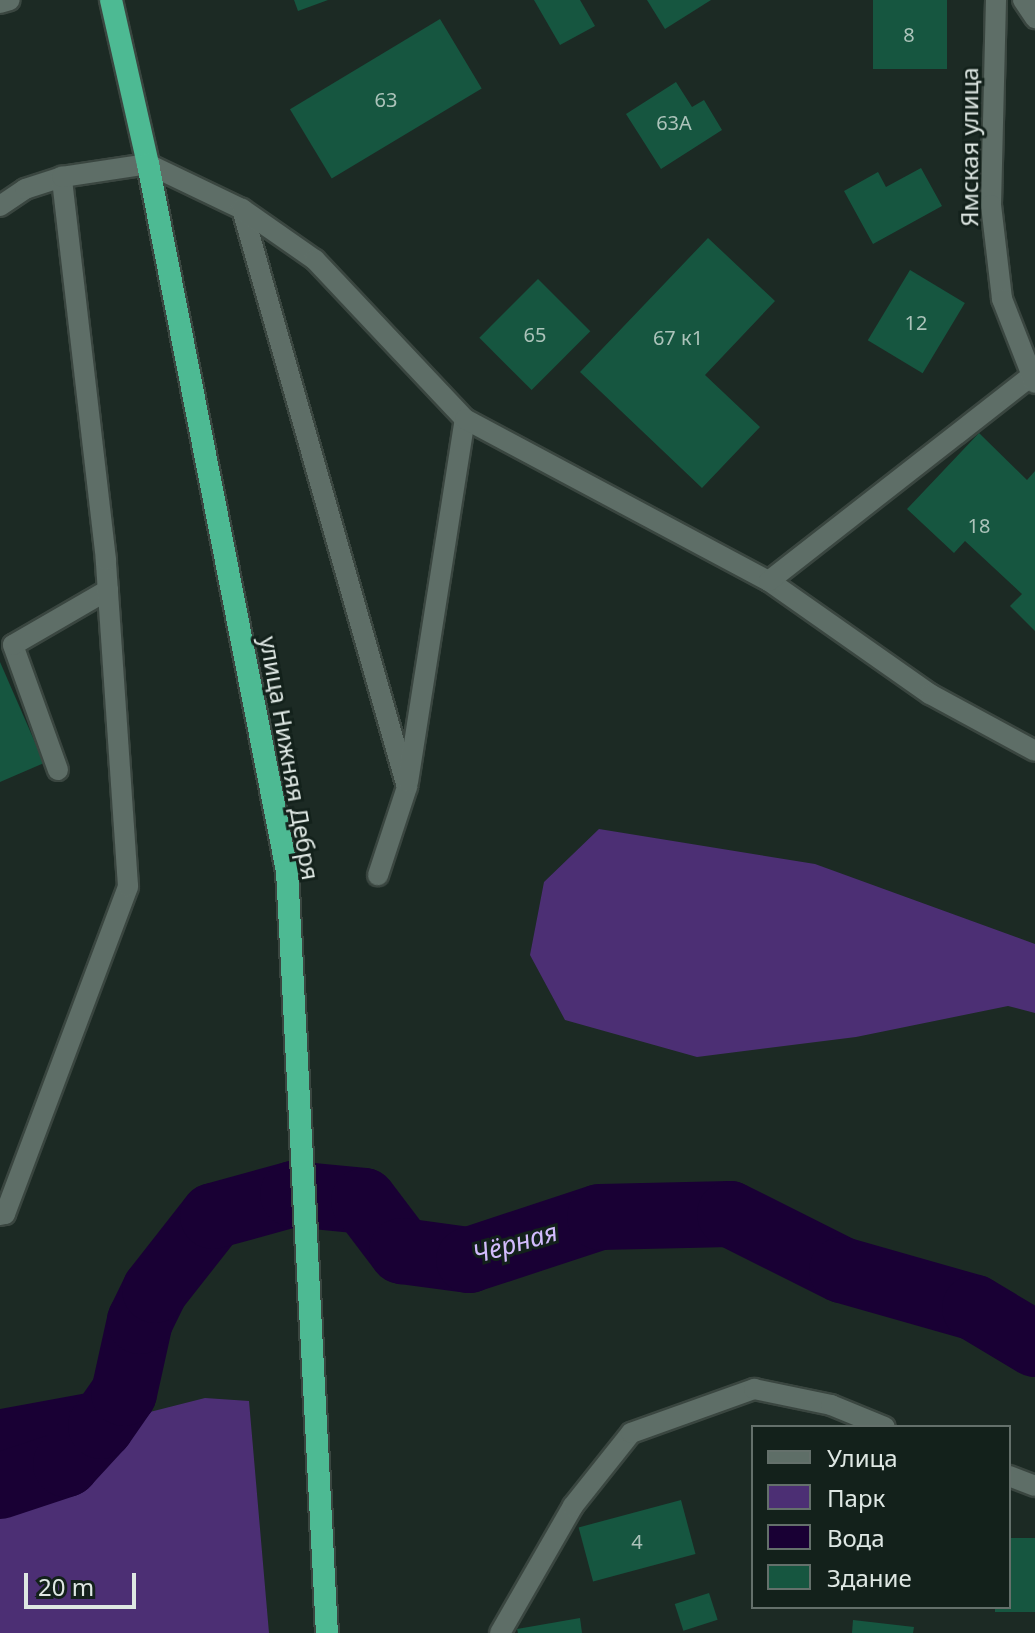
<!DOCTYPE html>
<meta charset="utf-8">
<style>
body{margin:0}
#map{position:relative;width:1035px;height:1633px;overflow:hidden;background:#1c2a24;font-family:"Noto Sans",sans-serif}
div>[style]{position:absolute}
.green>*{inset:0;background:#4c2f74}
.water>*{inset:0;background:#190034}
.river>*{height:66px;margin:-33px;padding:0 33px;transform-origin:33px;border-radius:33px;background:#190034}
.building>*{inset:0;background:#165640;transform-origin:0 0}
.roads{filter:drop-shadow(2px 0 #3a4640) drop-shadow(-2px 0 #3a4640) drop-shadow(0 2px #3a4640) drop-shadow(0 -2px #3a4640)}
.service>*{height:20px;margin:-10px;padding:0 10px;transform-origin:10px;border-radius:10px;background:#5e6e67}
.minor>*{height:20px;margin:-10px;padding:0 10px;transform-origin:10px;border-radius:10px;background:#5e6e67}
.trunk>*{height:22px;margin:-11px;padding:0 11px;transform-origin:11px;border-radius:11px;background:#4dba93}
span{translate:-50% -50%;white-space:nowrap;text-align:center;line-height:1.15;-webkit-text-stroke:6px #13211b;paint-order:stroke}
.number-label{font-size:20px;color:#acc3ba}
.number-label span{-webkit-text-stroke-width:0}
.street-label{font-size:24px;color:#dee7e3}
.water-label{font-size:26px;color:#d2bbfc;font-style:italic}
.legend{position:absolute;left:751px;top:1425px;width:260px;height:184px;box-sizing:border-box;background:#13211b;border:2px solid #64706b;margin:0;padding:10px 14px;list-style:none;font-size:24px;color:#dee7e3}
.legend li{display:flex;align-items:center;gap:16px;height:40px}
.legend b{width:40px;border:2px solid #64706b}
.scale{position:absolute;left:24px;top:1573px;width:112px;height:36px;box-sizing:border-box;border:4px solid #dee7e3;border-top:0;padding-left:10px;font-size:24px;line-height:28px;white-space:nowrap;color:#dee7e3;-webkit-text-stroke:6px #13211b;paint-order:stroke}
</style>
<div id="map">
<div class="green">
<div style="clip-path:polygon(599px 829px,815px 864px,1035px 944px,1035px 1013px,1008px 1006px,856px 1037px,697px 1057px,565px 1020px,530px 955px,544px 882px)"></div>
<div style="clip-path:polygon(205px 1398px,249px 1401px,269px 1633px,0 1633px,0 1510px,63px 1480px,101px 1455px,134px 1416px)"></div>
</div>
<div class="water">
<div style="clip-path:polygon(98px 1391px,124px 1393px,134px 1416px,101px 1455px,63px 1480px,0 1509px,0 1409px)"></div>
</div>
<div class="river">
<div style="left:0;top:1486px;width:70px;rotate:-18.4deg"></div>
<div style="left:66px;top:1464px;width:52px;rotate:-47.4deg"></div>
<div style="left:101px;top:1426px;width:40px;rotate:-55.1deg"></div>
<div style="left:124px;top:1393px;width:74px;rotate:-77.5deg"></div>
<div style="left:140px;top:1321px;width:34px;rotate:-64deg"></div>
<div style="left:155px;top:1290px;width:94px;rotate:-51.9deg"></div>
<div style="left:213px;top:1216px;width:83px;rotate:-15.4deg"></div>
<div style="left:293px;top:1194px;width:71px;rotate:5.6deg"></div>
<div style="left:364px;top:1201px;width:63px;rotate:52.8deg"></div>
<div style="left:402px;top:1251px;width:68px;rotate:7.7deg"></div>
<div style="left:469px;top:1260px;width:138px;rotate:-18.2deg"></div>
<div style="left:600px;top:1217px;width:130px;rotate:-1.3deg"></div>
<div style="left:730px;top:1214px;width:125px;rotate:26.6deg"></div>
<div style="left:842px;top:1270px;width:138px;rotate:15.9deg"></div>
<div style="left:975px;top:1308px;width:70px;rotate:31deg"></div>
</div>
<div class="building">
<div style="clip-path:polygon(294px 0,328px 0,298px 11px)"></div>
<div style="clip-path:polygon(534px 0,580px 0,595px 26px,560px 45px)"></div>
<div style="clip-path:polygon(647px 0,711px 0,665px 29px)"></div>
<div style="left:873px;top:0;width:74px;height:69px"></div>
<div style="left:440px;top:19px;width:81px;height:175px;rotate:59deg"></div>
<div style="clip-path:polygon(676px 82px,692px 107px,704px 100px,722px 130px,661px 169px,626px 114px)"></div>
<div style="clip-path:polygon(921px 168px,942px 206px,873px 244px,844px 191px,878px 172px,886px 187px)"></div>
<div style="clip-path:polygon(708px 238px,775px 301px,705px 375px,760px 427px,702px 488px,580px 372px)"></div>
<div style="left:910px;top:270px;width:64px;height:82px;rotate:31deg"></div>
<div style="left:538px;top:279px;width:74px;height:83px;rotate:45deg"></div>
<div style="clip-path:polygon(979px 433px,1027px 480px,1035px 471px,1035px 631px,1010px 606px,1022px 594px,965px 541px,954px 553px,907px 509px)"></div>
<div style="clip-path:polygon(0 662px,44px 763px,0 782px)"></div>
<div style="left:681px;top:1500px;width:56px;height:106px;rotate:75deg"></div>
<div style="clip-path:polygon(1009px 1538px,1035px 1538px,1035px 1612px,995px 1612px,995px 1607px,1009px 1607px)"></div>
<div style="left:709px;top:1593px;width:28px;height:36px;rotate:72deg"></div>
<div style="clip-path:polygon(580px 1618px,582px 1633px,518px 1633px,517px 1629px)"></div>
<div style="clip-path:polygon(853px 1620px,914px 1627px,913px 1633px,852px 1633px)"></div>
</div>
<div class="roads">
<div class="service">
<div style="left:0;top:3px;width:10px;rotate:-17deg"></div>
<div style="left:0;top:206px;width:30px;rotate:-34deg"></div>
<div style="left:25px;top:189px;width:39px;rotate:-18deg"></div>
<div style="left:242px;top:209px;width:601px;rotate:74.07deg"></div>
<div style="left:407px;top:787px;width:93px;rotate:108.2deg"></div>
<div style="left:769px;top:581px;width:197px;rotate:35.1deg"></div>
<div style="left:930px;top:694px;width:119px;rotate:28.5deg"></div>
<div style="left:58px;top:770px;width:133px;rotate:-109.8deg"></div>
<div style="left:13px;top:645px;width:110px;rotate:-30.1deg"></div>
<div style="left:408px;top:782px;width:367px;rotate:-81.1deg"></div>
<div style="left:0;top:1215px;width:5px;rotate:-11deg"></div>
<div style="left:5px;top:1214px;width:350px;rotate:-69.4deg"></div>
<div style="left:128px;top:886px;width:327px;rotate:-93.9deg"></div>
<div style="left:106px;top:560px;width:386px;rotate:-96.6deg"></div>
<div style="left:62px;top:177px;width:87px;rotate:-8.6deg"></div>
<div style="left:148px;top:164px;width:104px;rotate:25.6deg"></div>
<div style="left:242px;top:209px;width:89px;rotate:34.9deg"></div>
<div style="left:315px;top:260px;width:219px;rotate:46.7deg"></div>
<div style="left:465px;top:419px;width:344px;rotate:28.1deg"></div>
<div style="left:769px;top:581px;width:331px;rotate:-38deg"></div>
</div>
<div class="minor">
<div style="left:996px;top:0;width:205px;rotate:91.4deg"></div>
<div style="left:991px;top:205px;width:95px;rotate:83.3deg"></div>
<div style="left:1002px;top:299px;width:90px;rotate:68.6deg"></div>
<div style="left:1023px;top:0;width:22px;rotate:56deg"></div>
<div style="left:1009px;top:1476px;width:28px;rotate:21deg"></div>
<div style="left:500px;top:1633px;width:146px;rotate:-60.1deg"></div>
<div style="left:573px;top:1506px;width:93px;rotate:-51.5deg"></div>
<div style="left:631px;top:1433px;width:131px;rotate:-19.7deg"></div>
<div style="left:754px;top:1389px;width:79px;rotate:11.7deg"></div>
<div style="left:831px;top:1405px;width:58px;rotate:22.2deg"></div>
</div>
<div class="trunk">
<div style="left:111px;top:0;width:168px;rotate:77.3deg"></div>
<div style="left:148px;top:164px;width:721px;rotate:78.88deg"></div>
<div style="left:287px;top:871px;width:763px;rotate:87deg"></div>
</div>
</div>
<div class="number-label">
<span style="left:909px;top:34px">8</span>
<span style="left:386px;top:99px">63</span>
<span style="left:674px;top:122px">63А</span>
<span style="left:916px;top:322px">12</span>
<span style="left:535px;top:334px">65</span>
<span style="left:678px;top:337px">67 к1</span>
<span style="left:979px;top:525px">18</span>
<span style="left:637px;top:1541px">4</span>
</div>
<div class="street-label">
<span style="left:969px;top:147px;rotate:-90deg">Ямская улица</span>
<span style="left:290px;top:758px;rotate:80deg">улица Нижняя Дебря</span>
</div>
<div class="water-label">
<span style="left:515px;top:1243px;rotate:-16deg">Чёрная</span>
</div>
<ul class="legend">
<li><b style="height:10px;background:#5e6e67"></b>Улица</li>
<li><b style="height:22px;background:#4c2f74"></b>Парк</li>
<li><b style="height:22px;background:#190034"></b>Вода</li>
<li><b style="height:22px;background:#165640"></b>Здание</li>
</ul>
<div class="scale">20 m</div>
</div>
